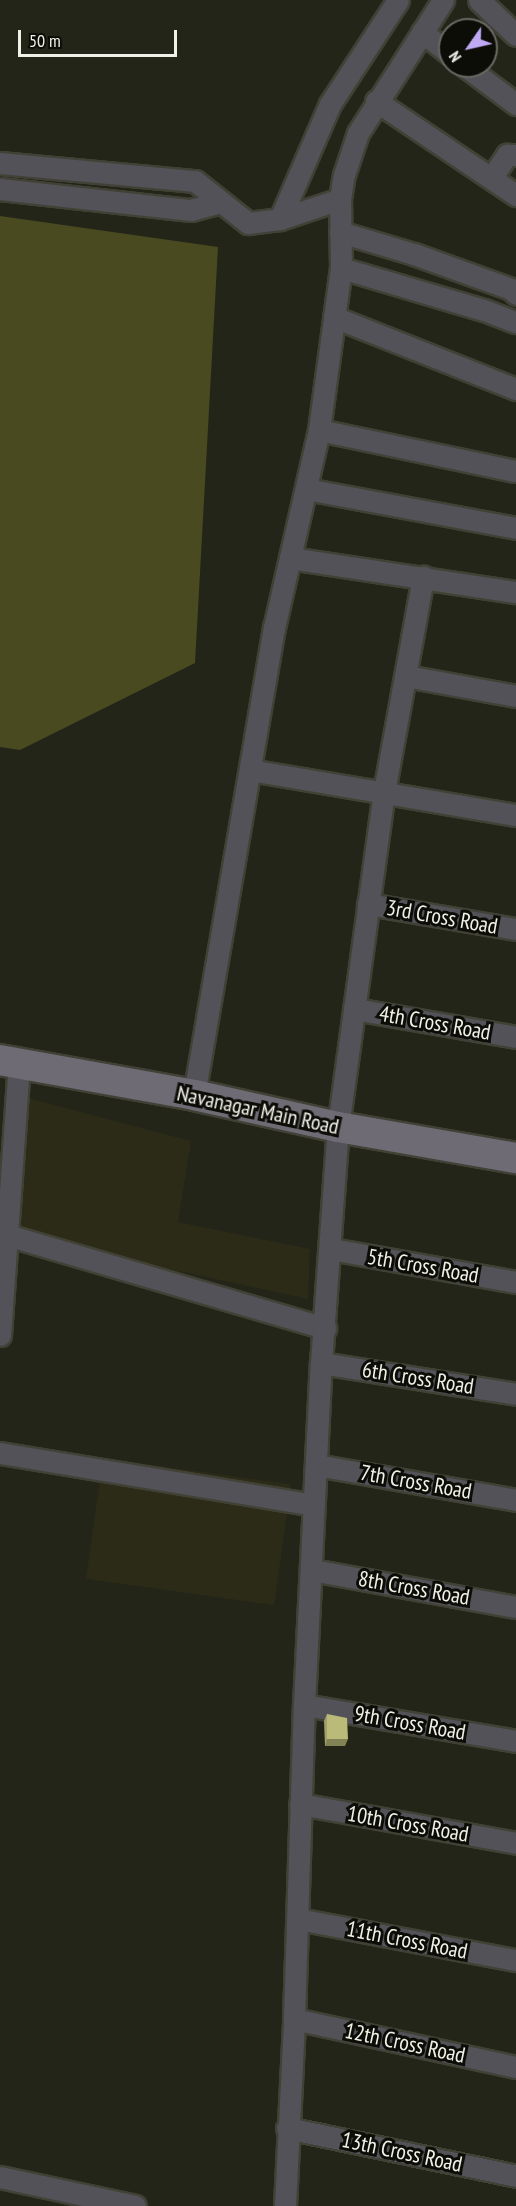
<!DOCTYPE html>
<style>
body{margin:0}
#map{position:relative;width:516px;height:2206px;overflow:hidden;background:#242519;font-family:"PT Sans Narrow",sans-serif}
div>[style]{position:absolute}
.built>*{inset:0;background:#2b2b18;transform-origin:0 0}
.green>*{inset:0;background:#4a4a21}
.roads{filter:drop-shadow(2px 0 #414136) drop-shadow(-2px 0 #414136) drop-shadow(0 2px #414136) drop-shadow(0 -2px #414136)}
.minor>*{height:21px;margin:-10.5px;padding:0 10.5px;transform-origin:10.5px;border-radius:10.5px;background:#535258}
.secondary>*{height:30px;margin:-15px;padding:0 15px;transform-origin:15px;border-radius:15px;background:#6e6b75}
.wall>*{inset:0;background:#a0a168}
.shaded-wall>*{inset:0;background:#828355}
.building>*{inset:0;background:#babb79}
span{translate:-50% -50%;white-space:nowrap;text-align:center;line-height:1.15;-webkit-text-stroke:6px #0d0d08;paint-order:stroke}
.street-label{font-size:22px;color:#f0f0e8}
.north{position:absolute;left:438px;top:18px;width:60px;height:60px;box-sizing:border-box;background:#0d0d08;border:2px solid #686862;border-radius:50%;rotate:236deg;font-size:16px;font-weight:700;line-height:24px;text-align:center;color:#f0f0e8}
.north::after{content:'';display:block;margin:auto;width:21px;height:27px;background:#bfa9f4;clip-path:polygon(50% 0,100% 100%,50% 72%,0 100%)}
.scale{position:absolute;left:18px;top:30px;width:159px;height:27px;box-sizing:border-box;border:3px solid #f0f0e8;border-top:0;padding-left:8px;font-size:18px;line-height:21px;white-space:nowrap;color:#f0f0e8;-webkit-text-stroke:4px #0d0d08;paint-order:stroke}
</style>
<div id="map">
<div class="built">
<div style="clip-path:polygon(24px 1097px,191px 1141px,178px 1222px,310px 1249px,308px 1299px,7px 1234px)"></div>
<div style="left:103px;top:1458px;width:190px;height:122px;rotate:8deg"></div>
</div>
<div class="green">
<div style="clip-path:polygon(0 216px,218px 247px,195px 663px,20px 750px,0 747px)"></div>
</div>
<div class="roads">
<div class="minor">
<div style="left:479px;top:0;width:51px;rotate:43.4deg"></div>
<div style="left:422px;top:32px;width:36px;rotate:38deg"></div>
<div style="left:465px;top:66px;width:64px;rotate:36.7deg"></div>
<div style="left:376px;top:101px;width:169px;rotate:33.9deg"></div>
<div style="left:0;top:163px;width:196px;rotate:5.3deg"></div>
<div style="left:195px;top:181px;width:68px;rotate:38.4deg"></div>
<div style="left:248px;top:223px;width:32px;rotate:-7deg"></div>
<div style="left:280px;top:219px;width:63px;rotate:-18.4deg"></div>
<div style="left:492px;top:177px;width:27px;rotate:-56deg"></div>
<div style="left:507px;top:155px;width:9px"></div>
<div style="left:0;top:189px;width:192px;rotate:6.3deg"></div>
<div style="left:191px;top:210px;width:31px;rotate:-15deg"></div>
<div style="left:280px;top:219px;width:125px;rotate:-66.5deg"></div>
<div style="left:330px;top:104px;width:124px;rotate:-56.8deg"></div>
<div style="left:340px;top:232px;width:77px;rotate:16.6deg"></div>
<div style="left:414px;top:254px;width:103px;rotate:19.8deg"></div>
<div style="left:511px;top:289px;width:7px;rotate:45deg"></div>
<div style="left:341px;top:268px;width:149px;rotate:16.4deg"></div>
<div style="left:484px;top:310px;width:34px;rotate:21deg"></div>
<div style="left:334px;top:317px;width:196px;rotate:21.6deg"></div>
<div style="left:319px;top:430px;width:201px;rotate:11.8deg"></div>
<div style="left:306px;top:489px;width:214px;rotate:10.5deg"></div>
<div style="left:290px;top:558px;width:229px;rotate:8.6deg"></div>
<div style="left:406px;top:676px;width:112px;rotate:10.3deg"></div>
<div style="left:250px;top:770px;width:270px;rotate:9.6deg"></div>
<div style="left:368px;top:904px;width:150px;rotate:9.6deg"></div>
<div style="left:354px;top:1009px;width:164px;rotate:9.8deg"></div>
<div style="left:194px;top:1095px;width:474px;rotate:-80.3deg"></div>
<div style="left:274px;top:628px;width:203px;rotate:-77.2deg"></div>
<div style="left:319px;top:430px;width:163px;rotate:-82.3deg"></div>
<div style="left:341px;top:268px;width:69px;rotate:-90.8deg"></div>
<div style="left:340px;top:199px;width:24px;rotate:-81deg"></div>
<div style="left:344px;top:175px;width:44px;rotate:-71.6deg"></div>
<div style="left:358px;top:133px;width:158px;rotate:-57.4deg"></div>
<div style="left:0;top:1233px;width:339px;rotate:16.3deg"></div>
<div style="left:331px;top:1249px;width:188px;rotate:10.1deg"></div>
<div style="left:0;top:1335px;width:272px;rotate:-86deg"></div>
<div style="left:321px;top:1363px;width:197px;rotate:9deg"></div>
<div style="left:0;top:1453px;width:318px;rotate:9.4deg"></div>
<div style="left:316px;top:1465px;width:203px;rotate:9.9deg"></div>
<div style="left:312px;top:1570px;width:207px;rotate:10.3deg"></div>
<div style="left:304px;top:1705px;width:215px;rotate:9.6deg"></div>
<div style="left:300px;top:1804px;width:219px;rotate:10.2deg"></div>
<div style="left:298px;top:1919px;width:222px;rotate:10.7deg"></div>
<div style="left:294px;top:2019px;width:227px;rotate:12.2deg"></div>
<div style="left:287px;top:2128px;width:234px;rotate:11.8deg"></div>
<div style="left:0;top:2177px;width:138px;rotate:12.1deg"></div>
<div style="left:285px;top:2206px;width:187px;rotate:-87.2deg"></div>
<div style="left:294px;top:2019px;width:314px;rotate:-88.2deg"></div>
<div style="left:304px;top:1705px;width:342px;rotate:-87.2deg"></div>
<div style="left:321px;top:1363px;width:237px;rotate:-85.9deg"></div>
<div style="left:338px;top:1127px;width:338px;rotate:-82.2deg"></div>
<div style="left:384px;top:792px;width:219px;rotate:-79.7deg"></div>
</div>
<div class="secondary">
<div style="left:0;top:1060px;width:197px;rotate:10.2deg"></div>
<div style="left:194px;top:1095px;width:148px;rotate:12.5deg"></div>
<div style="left:338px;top:1127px;width:181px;rotate:9.9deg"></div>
</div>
</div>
<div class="wall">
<div style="clip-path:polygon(327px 1714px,345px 1746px,325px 1746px,324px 1721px)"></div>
</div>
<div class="shaded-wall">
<div style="clip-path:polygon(327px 1739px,348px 1739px,345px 1746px,325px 1746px)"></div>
</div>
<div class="building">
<div style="clip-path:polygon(327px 1714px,347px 1718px,348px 1739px,327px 1739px)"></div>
</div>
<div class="street-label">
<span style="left:442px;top:917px;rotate:10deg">3rd Cross Road</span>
<span style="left:435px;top:1023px;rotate:10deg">4th Cross Road</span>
<span style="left:258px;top:1110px;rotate:12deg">Navanagar Main Road</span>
<span style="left:423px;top:1266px;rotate:10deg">5th Cross Road</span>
<span style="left:418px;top:1378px;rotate:9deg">6th Cross Road</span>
<span style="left:416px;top:1482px;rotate:10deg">7th Cross Road</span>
<span style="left:414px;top:1588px;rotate:10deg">8th Cross Road</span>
<span style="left:410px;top:1723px;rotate:10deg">9th Cross Road</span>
<span style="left:408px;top:1824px;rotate:10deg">10th Cross Road</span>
<span style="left:407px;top:1940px;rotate:11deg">11th Cross Road</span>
<span style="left:405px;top:2043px;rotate:12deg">12th Cross Road</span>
<span style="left:402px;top:2152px;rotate:12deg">13th Cross Road</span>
</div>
<div class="north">N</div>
<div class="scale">50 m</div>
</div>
